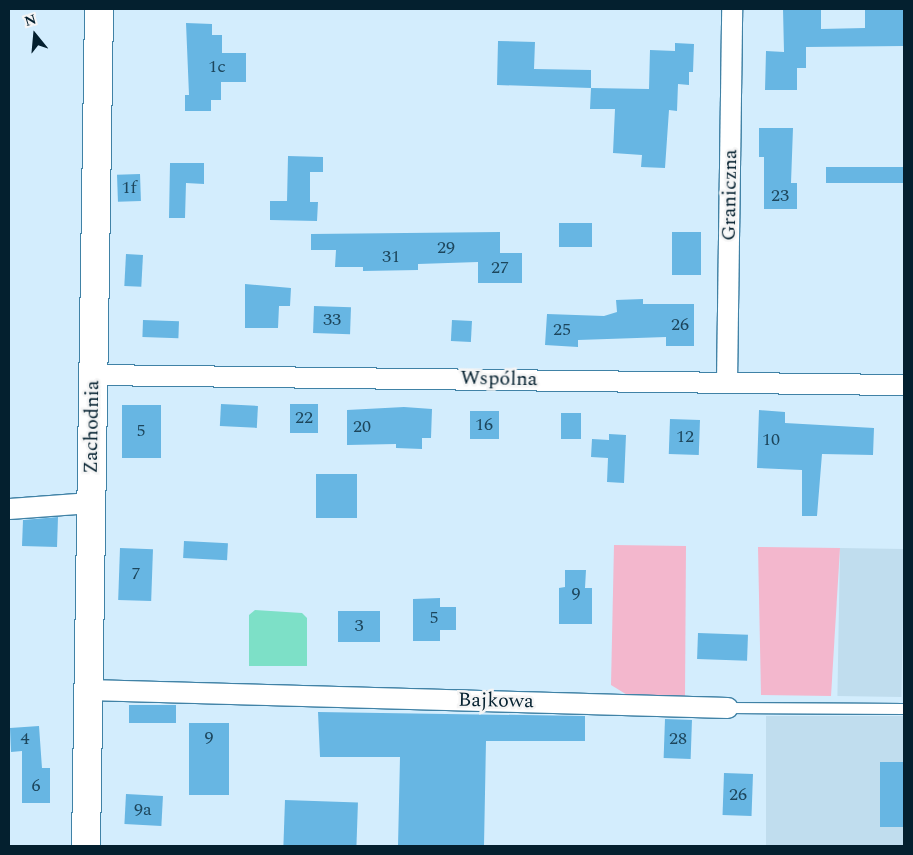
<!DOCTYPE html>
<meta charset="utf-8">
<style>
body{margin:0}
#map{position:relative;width:913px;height:855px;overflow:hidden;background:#d3edfd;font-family:Spectral,serif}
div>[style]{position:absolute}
.built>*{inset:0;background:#c0ddee;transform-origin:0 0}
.green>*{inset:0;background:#f3b7cd}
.water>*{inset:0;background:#7de0c7}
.building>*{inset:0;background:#67b6e3;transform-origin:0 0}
.roads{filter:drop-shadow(1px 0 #4082a6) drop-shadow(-1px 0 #4082a6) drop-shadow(0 1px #4082a6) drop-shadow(0 -1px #4082a6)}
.lane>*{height:10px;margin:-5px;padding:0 5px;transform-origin:5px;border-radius:5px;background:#fff}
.street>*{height:20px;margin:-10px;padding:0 10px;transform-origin:10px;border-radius:10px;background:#fff}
.secondary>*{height:28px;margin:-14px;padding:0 14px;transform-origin:14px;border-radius:14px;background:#fff}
span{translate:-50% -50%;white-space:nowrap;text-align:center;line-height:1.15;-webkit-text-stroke:5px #f5f5f5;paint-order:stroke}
.number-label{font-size:18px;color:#1d465c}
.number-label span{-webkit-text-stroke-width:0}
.street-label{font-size:20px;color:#04202f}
.frame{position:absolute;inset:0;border:10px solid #04202f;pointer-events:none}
.north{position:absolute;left:10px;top:10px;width:50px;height:50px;-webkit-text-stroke:4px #f5f5f5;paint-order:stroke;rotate:343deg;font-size:14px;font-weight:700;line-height:20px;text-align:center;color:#04202f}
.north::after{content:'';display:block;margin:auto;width:18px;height:22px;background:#04202f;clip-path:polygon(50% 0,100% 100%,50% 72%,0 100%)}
</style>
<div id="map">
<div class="built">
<div style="left:840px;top:548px;width:64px;height:148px;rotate:1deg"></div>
<div style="left:766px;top:716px;width:138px;height:130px"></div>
</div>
<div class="green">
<div style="clip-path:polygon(614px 545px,686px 546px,685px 696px,629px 696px,611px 685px)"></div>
<div style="clip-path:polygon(758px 547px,840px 548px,831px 696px,761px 695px)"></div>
</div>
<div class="water">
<div style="clip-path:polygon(255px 610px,302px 613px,307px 618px,307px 666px,249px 666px,249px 615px)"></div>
</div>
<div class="building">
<div style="clip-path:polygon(783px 9px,821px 9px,821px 29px,865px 28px,865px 9px,904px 9px,904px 46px,806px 47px,806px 68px,797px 68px,797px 90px,765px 90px,766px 51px,784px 52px)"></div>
<div style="clip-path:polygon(186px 23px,212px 24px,212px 35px,222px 35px,222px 53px,246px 53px,246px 82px,221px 82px,221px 100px,211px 100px,211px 111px,185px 111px,185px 95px,189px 95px)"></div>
<div style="clip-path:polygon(498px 41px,535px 42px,534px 69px,591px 70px,591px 88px,497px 85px)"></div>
<div style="clip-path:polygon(675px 43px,694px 44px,693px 72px,689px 72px,689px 85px,678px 84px,677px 111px,669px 110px,665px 168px,641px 167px,642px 155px,613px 153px,615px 109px,590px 109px,591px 88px,649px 89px,650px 50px,675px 51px)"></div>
<div style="clip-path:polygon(759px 128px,793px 128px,791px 183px,797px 183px,797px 209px,764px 209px,764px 157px,759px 157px)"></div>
<div style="clip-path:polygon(288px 156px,323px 157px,323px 172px,310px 172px,310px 202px,318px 202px,317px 221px,270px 220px,270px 201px,287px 201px)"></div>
<div style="clip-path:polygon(170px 163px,204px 163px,204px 184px,186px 183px,185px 218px,169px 218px)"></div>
<div style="left:826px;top:167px;width:78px;height:16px"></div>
<div style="left:140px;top:174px;width:27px;height:23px;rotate:88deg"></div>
<div style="left:559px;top:223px;width:33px;height:24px"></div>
<div style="clip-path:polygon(500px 232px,500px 253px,522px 253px,522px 283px,478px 283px,478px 262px,418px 264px,418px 270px,363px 271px,363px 267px,335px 267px,336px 250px,311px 250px,311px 234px)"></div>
<div style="left:672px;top:232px;width:29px;height:43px"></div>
<div style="left:126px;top:254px;width:17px;height:32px;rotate:3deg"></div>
<div style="clip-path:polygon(245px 284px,291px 288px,290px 306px,279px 306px,278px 328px,245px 328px)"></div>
<div style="clip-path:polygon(643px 299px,643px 304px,694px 304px,694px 346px,666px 346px,666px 337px,578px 340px,578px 347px,545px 345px,547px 314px,604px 316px,617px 312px,616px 300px)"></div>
<div style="left:314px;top:306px;width:37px;height:27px;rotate:2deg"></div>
<div style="left:143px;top:320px;width:36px;height:17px;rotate:2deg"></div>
<div style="left:452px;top:320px;width:20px;height:21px;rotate:3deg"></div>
<div style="left:221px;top:404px;width:37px;height:22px;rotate:3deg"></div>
<div style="left:290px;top:404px;width:28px;height:29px"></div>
<div style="left:122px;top:405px;width:39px;height:53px"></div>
<div style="clip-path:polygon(404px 407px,432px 409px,431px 438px,422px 438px,422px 449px,396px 448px,396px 444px,347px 445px,347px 410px)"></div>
<div style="clip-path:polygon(759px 410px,785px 412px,785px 423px,874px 428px,873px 455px,822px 454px,817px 516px,802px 516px,802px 470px,757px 468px)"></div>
<div style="left:470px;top:411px;width:29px;height:28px"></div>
<div style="left:561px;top:413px;width:20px;height:26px"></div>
<div style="left:670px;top:419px;width:30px;height:35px;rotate:2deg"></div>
<div style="clip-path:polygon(609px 434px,626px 435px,624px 483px,607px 482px,608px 458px,591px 457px,592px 439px,609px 440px)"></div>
<div style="left:316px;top:474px;width:41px;height:44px"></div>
<div style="clip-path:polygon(58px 517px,57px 547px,22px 546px,23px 520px)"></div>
<div style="left:184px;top:541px;width:44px;height:17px;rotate:3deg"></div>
<div style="left:120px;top:548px;width:33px;height:52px;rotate:2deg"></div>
<div style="clip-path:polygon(565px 570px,586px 570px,585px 588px,592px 588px,592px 624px,559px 624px,559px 588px,565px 587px)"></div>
<div style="clip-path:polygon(440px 598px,440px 607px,456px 607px,456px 630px,440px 630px,440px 641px,413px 641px,413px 599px)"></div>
<div style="left:338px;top:611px;width:42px;height:31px"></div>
<div style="left:698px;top:633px;width:50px;height:26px;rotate:2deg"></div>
<div style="left:176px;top:705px;width:18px;height:47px;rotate:90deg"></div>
<div style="clip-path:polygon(318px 712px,585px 716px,585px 741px,486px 741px,484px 846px,398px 846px,400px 757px,320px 757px)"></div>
<div style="left:665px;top:719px;width:27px;height:39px;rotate:2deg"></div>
<div style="left:189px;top:723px;width:40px;height:72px"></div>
<div style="clip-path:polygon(39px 726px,42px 768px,50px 768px,50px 803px,22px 803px,22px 751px,11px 752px,10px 728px)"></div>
<div style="left:880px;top:762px;width:24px;height:65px"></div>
<div style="left:724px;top:773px;width:29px;height:42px;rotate:2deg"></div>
<div style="left:126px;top:794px;width:37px;height:30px;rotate:3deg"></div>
<div style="left:285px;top:800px;width:73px;height:46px;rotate:2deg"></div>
</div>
<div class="roads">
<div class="lane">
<div style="left:728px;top:708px;width:176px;rotate:0.3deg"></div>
</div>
<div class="street">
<div style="left:93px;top:375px;width:811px;rotate:0.71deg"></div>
<div style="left:727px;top:382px;width:373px;rotate:-89.2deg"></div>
<div style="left:9px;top:509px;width:82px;rotate:-4.2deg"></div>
<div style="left:88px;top:690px;width:640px;rotate:1.61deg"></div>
</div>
<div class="secondary">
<div style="left:86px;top:846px;width:837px;rotate:-89.11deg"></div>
</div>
</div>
<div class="number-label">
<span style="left:217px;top:67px">1c</span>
<span style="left:129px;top:188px">1f</span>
<span style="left:780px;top:196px">23</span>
<span style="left:446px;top:248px">29</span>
<span style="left:391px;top:257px">31</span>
<span style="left:500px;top:268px">27</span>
<span style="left:332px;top:320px">33</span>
<span style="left:680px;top:325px">26</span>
<span style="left:562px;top:330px">25</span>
<span style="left:304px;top:418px">22</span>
<span style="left:484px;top:425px">16</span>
<span style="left:362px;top:427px">20</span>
<span style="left:141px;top:431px">5</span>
<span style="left:685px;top:437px">12</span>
<span style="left:771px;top:440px">10</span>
<span style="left:136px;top:574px">7</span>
<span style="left:576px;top:594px">9</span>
<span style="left:434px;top:618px">5</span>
<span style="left:359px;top:626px">3</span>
<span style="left:209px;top:738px">9</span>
<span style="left:25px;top:739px">4</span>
<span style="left:678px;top:739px">28</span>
<span style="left:36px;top:786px">6</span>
<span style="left:738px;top:795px">26</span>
<span style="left:143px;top:810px">9a</span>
</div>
<div class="street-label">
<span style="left:730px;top:195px;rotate:-89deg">Graniczna</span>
<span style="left:499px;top:379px;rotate:1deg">Wspólna</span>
<span style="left:92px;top:427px;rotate:-89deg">Zachodnia</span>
<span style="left:496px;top:701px;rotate:1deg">Bajkowa</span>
</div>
<div class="frame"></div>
<div class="north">N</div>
</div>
